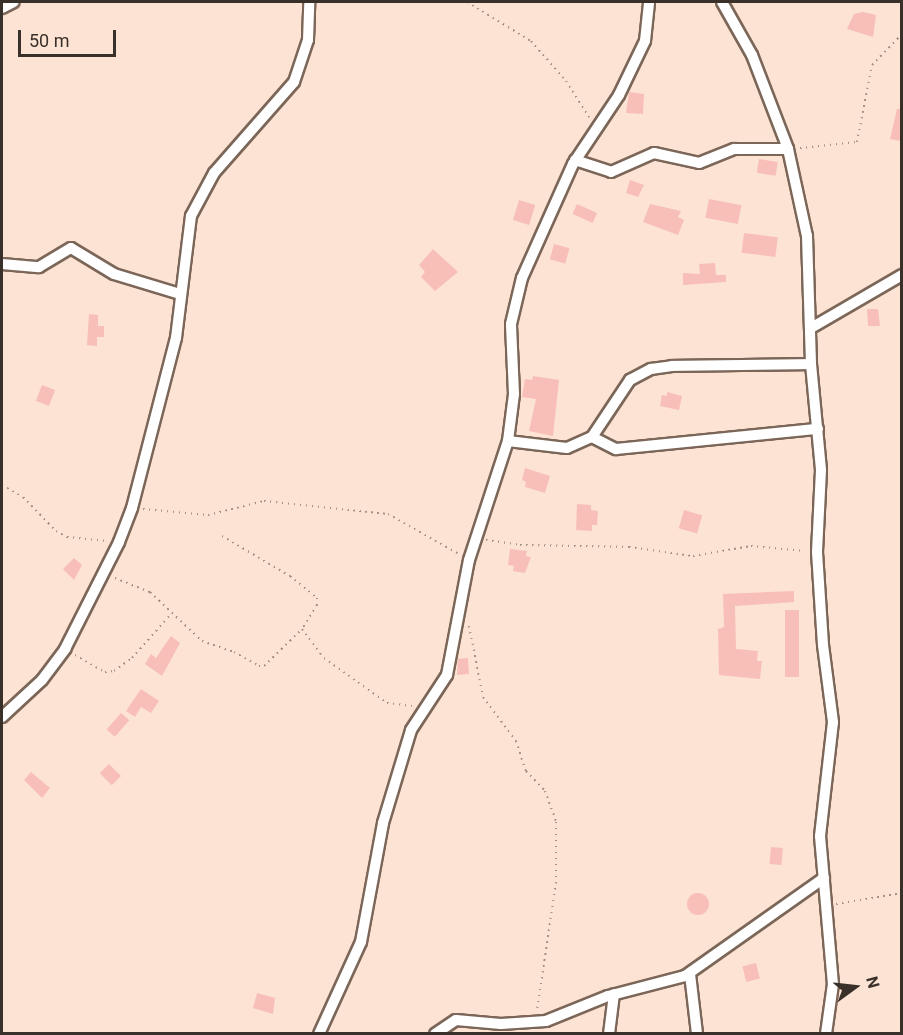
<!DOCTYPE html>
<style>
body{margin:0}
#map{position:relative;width:903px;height:1035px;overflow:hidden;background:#fce3d3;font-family:Roboto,sans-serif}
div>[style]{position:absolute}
.building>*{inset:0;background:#f8bfb9;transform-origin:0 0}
.round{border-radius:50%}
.path>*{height:2px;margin-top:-1px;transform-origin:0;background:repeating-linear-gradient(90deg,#a29185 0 1.5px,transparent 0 6px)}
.roads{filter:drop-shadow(2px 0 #7b6658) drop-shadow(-2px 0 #7b6658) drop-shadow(0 2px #7b6658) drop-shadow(0 -2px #7b6658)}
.street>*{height:10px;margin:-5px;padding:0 5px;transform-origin:5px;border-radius:5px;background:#fff}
span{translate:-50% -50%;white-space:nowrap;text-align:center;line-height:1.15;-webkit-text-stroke:6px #fce3d3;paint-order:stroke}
.frame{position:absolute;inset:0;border:3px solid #39302a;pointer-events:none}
.north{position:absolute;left:825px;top:957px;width:60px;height:60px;-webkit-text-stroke:4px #fce3d3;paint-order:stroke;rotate:75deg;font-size:16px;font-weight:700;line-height:24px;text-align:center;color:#39302a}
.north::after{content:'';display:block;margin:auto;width:21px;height:27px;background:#39302a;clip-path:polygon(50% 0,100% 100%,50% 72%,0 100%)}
.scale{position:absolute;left:18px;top:30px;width:98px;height:27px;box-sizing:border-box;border:3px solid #39302a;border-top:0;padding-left:8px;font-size:18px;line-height:21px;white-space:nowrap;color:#39302a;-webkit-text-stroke:4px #fce3d3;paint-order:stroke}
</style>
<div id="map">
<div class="building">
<div style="clip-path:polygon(863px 12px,876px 15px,873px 37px,847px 29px,854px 14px)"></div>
<div style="clip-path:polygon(629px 92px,644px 94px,643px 114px,626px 113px)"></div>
<div style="clip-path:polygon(897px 109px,902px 109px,902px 141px,890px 139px)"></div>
<div style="left:759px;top:159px;width:19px;height:14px;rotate:9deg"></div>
<div style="clip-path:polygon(630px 180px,644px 185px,638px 197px,626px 193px)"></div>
<div style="left:709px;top:199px;width:33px;height:19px;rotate:11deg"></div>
<div style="left:519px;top:200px;width:17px;height:21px;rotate:17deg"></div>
<div style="left:577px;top:204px;width:22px;height:11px;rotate:24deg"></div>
<div style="clip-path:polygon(650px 204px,681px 211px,678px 217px,684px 220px,678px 235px,643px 222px)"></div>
<div style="left:744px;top:233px;width:34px;height:20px;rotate:7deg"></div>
<div style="left:554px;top:244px;width:16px;height:16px;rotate:15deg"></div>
<div style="clip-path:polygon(433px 249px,458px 272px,435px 291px,421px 277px,425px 272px,419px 265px)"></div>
<div style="clip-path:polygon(715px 263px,716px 275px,726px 275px,726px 282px,683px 285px,683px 273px,700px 274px,699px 264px)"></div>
<div style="clip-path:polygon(867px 309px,878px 309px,880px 326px,868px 326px)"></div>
<div style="clip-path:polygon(89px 314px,98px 315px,98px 326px,104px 326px,104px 337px,97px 337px,97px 346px,87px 345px)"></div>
<div style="clip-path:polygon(533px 376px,559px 380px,553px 436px,529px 431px,536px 399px,522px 397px,525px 379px,532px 380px)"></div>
<div style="left:42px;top:385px;width:14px;height:17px;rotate:21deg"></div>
<div style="clip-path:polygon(667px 392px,682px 396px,679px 410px,660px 406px,662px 395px,667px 396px)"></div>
<div style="clip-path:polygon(525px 468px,550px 476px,545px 493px,525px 487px,526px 482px,522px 480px)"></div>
<div style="clip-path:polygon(577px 504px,591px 505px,591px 510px,598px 511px,597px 525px,592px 525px,592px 531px,576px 530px)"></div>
<div style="left:684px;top:510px;width:19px;height:19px;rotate:16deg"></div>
<div style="clip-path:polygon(510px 549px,527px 551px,526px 556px,531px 557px,525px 573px,513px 571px,514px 566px,508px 565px)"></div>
<div style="clip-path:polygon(74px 558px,82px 565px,74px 580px,63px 569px)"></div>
<div style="clip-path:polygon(794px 591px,794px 602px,735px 606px,736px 649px,758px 651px,757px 661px,762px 661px,760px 679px,719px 675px,718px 629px,724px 627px,723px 594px)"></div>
<div style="left:785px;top:610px;width:14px;height:67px"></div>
<div style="clip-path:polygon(171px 636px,180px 643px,162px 676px,145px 664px,151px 654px,156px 658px)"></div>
<div style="clip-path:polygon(468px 658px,469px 674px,457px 675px,458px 659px)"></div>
<div style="clip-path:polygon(141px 689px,159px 701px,151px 713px,141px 707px,135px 717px,126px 711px)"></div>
<div style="left:121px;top:713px;width:11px;height:22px;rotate:41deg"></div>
<div style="left:109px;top:764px;width:17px;height:13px;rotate:45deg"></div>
<div style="clip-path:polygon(31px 772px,50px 788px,42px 798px,24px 780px)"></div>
<div style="left:771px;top:847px;width:12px;height:17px;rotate:5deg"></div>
<div class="round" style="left:687px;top:893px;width:22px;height:22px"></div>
<div style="left:756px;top:963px;width:16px;height:14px;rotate:76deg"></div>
<div style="clip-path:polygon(257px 993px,275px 998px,273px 1014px,253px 1008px)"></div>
</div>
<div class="path">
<div style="left:467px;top:2px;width:75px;rotate:31.4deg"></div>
<div style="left:531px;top:41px;width:53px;rotate:48.8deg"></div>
<div style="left:566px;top:81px;width:43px;rotate:57.4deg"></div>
<div style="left:800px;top:148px;width:57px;rotate:-6deg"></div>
<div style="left:857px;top:142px;width:78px;rotate:-79deg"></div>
<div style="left:872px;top:65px;width:43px;rotate:-45.9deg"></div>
<div style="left:2px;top:485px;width:24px;rotate:30deg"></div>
<div style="left:23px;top:497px;width:47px;rotate:45.9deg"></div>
<div style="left:56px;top:531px;width:13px;rotate:29deg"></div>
<div style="left:67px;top:537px;width:40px;rotate:5.7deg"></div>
<div style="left:143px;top:509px;width:65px;rotate:5.3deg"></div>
<div style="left:208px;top:515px;width:58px;rotate:-14deg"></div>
<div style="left:264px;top:501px;width:125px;rotate:6deg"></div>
<div style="left:388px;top:514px;width:81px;rotate:29.4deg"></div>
<div style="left:222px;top:536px;width:79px;rotate:30.5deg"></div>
<div style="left:290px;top:576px;width:35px;rotate:39deg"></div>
<div style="left:317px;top:598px;width:7px;rotate:90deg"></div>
<div style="left:317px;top:605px;width:28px;rotate:122deg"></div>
<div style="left:302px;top:629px;width:36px;rotate:53deg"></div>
<div style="left:324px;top:658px;width:77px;rotate:35.5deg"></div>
<div style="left:387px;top:703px;width:25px;rotate:7deg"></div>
<div style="left:486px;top:540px;width:34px;rotate:8deg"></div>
<div style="left:520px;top:545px;width:109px;rotate:1.1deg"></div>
<div style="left:629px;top:547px;width:65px;rotate:8deg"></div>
<div style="left:693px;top:556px;width:59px;rotate:-9.8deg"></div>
<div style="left:751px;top:546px;width:54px;rotate:5.3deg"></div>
<div style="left:115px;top:578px;width:38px;rotate:22deg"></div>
<div style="left:150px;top:592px;width:71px;rotate:43.3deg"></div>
<div style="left:202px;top:641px;width:34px;rotate:19deg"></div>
<div style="left:234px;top:652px;width:29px;rotate:29deg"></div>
<div style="left:259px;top:666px;width:5px"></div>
<div style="left:264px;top:666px;width:53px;rotate:-44.2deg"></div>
<div style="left:469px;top:626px;width:72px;rotate:78.8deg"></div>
<div style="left:483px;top:697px;width:55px;rotate:53.1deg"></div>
<div style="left:516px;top:741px;width:32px;rotate:72deg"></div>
<div style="left:526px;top:771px;width:28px;rotate:46deg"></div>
<div style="left:545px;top:791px;width:33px;rotate:70deg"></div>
<div style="left:556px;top:822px;width:60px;rotate:90deg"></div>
<div style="left:556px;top:882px;width:130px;rotate:98.4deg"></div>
<div style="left:75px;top:655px;width:34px;rotate:30deg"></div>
<div style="left:105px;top:672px;width:9px;rotate:-6deg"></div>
<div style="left:114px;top:671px;width:22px;rotate:-36deg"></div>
<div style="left:132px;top:658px;width:57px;rotate:-48.5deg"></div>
<div style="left:836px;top:904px;width:67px;rotate:-9.5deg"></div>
</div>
<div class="roads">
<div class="street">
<div style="left:722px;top:2px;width:61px;rotate:60.5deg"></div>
<div style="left:752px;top:55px;width:101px;rotate:69deg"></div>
<div style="left:788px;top:149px;width:89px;rotate:77.7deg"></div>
<div style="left:807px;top:236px;width:128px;rotate:88.2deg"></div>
<div style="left:811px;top:364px;width:106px;rotate:84.6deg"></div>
<div style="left:821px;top:470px;width:82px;rotate:92.8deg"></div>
<div style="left:817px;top:552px;width:93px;rotate:86.3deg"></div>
<div style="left:823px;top:645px;width:78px;rotate:82.6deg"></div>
<div style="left:833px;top:722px;width:115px;rotate:96.5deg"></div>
<div style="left:820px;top:836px;width:149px;rotate:85deg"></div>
<div style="left:833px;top:984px;width:50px;rotate:98deg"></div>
<div style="left:2px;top:8px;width:13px;rotate:-27deg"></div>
<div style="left:575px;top:160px;width:38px;rotate:18deg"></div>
<div style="left:611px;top:172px;width:47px;rotate:-23.8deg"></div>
<div style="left:654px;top:153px;width:46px;rotate:12.5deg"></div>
<div style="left:699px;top:163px;width:38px;rotate:-22deg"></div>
<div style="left:734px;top:149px;width:54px"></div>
<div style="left:2px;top:264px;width:37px;rotate:5deg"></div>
<div style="left:39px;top:267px;width:37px;rotate:-31deg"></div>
<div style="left:71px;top:248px;width:50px;rotate:31.2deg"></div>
<div style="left:114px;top:274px;width:69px;rotate:16.9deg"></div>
<div style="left:811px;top:328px;width:105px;rotate:-30.2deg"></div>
<div style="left:592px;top:437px;width:69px;rotate:-56.3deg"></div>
<div style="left:630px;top:380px;width:24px;rotate:-28deg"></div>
<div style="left:651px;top:369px;width:21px;rotate:-8deg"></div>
<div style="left:672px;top:366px;width:139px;rotate:-0.8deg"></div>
<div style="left:508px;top:441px;width:59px;rotate:6.8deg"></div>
<div style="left:567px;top:448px;width:27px;rotate:-24deg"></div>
<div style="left:592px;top:437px;width:27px;rotate:27deg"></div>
<div style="left:616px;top:449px;width:203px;rotate:-5.7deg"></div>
<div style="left:2px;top:717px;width:54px;rotate:-42.8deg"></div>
<div style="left:42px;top:680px;width:39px;rotate:-53deg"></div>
<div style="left:65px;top:649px;width:120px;rotate:-63.2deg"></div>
<div style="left:119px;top:542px;width:36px;rotate:-69deg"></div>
<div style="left:132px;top:508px;width:176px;rotate:-75.5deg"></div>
<div style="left:176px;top:338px;width:123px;rotate:-83deg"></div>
<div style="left:191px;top:216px;width:49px;rotate:-61.9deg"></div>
<div style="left:214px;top:173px;width:121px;rotate:-48.7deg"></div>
<div style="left:294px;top:82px;width:44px;rotate:-71.6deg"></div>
<div style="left:308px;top:40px;width:38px;rotate:-88deg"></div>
<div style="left:690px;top:974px;width:60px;rotate:83.3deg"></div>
<div style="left:319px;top:1034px;width:101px;rotate:-65.5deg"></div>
<div style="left:361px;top:942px;width:121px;rotate:-79.5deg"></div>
<div style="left:383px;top:823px;width:97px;rotate:-73.2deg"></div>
<div style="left:411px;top:730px;width:66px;rotate:-56.8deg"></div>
<div style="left:447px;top:675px;width:117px;rotate:-79.2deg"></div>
<div style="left:469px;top:560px;width:125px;rotate:-71.9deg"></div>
<div style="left:508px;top:441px;width:47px;rotate:-82.7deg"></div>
<div style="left:514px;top:394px;width:70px;rotate:-92.5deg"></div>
<div style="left:511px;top:324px;width:47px;rotate:-76.6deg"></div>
<div style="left:522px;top:278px;width:125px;rotate:-65.9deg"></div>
<div style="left:573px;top:164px;width:83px;rotate:-56.3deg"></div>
<div style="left:619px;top:95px;width:60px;rotate:-64.3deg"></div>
<div style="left:645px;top:41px;width:39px;rotate:-84deg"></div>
<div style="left:435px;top:1034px;width:25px;rotate:-34deg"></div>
<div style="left:456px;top:1020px;width:45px;rotate:5.1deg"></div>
<div style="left:501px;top:1024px;width:45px;rotate:-3.8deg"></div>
<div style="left:546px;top:1021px;width:67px;rotate:-22deg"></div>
<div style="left:608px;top:996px;width:80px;rotate:-14.6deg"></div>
<div style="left:685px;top:976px;width:170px;rotate:-35.2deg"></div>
<div style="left:609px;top:1034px;width:40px;rotate:-82.9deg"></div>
</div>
</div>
<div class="frame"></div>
<div class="north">N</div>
<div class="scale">50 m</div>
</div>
